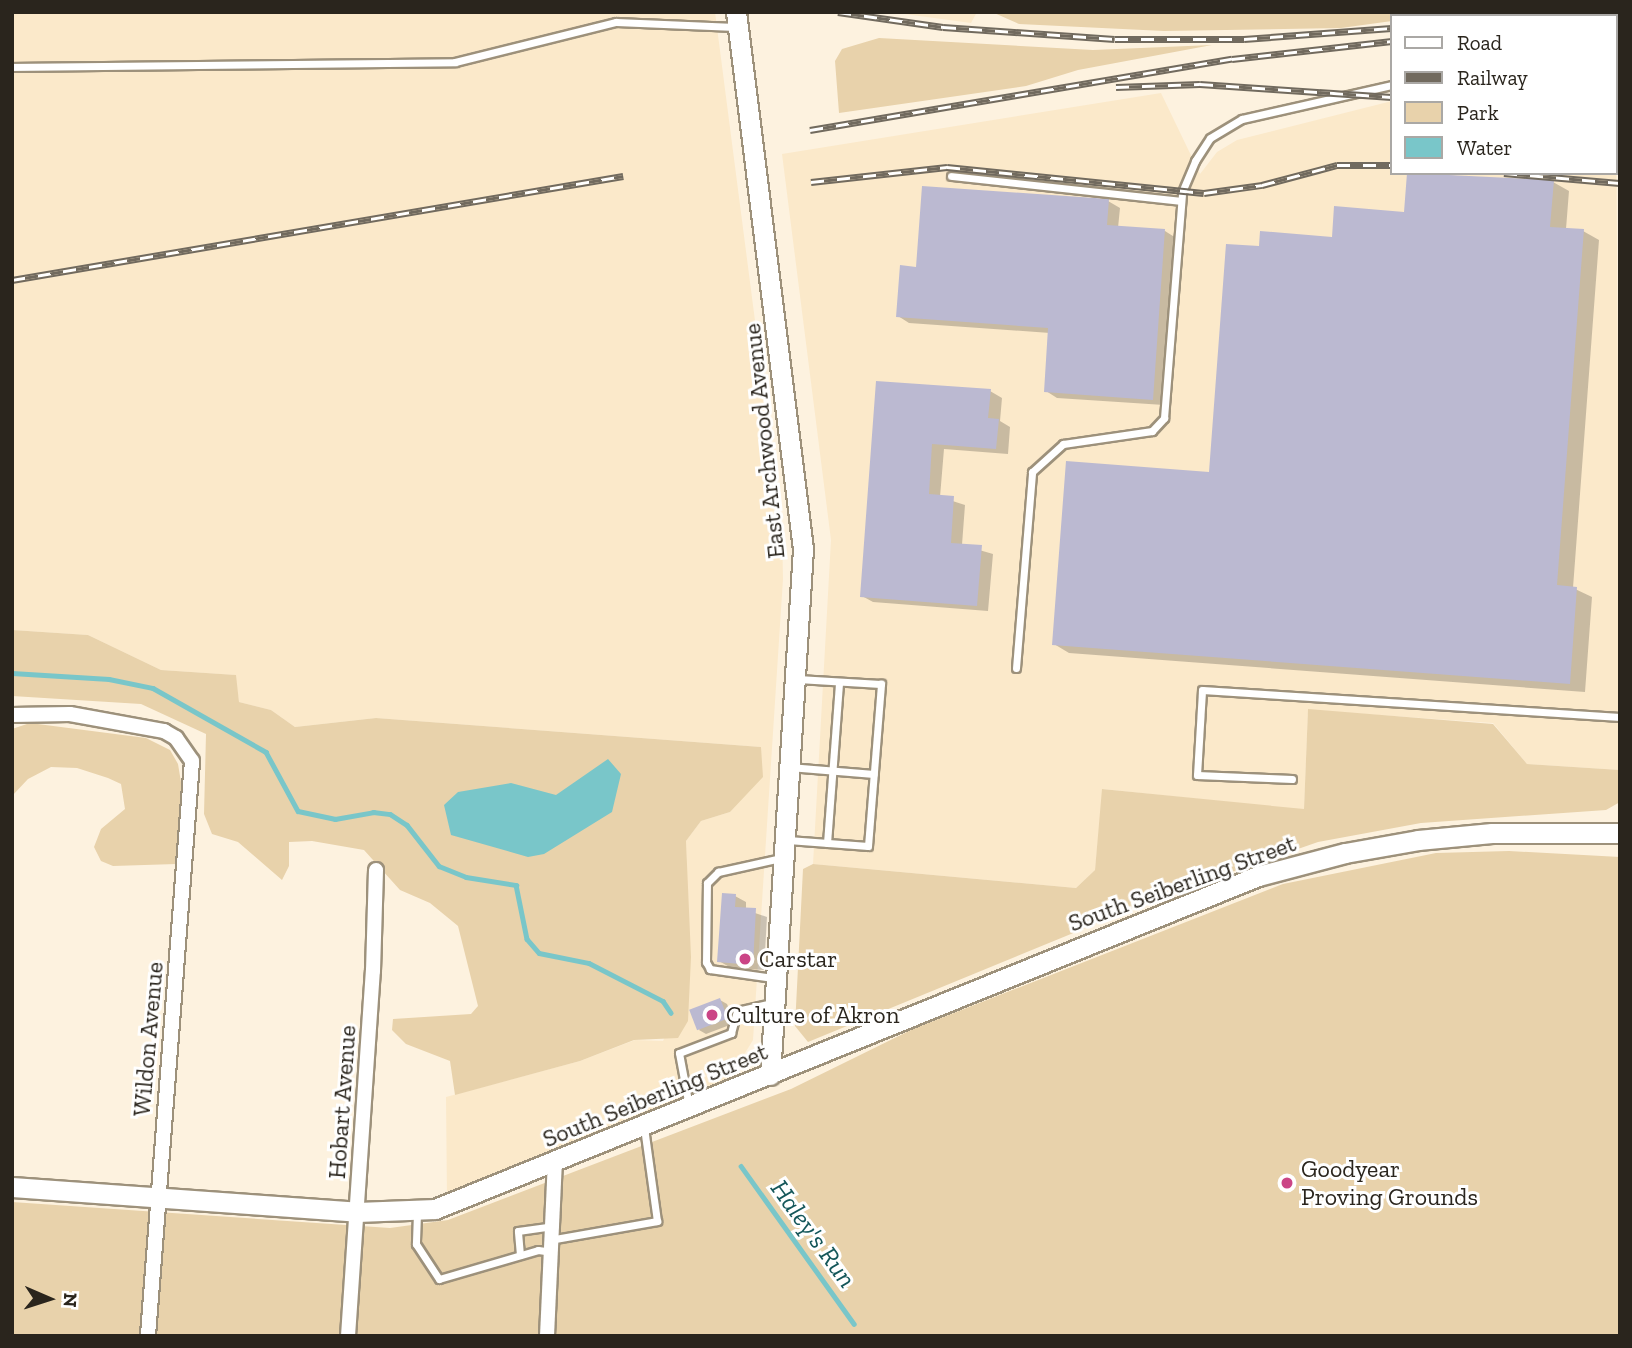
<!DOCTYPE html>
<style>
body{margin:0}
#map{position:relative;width:1632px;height:1348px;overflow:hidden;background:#fdf2df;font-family:"Zilla Slab",serif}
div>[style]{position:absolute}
.built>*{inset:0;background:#fbe9ca}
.green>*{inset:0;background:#e8d2ab}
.water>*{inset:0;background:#79c6c9}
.shadow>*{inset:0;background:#0003}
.stream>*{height:4.5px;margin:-2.25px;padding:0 2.25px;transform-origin:2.25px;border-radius:2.25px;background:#79c6c9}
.building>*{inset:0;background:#bbb9d1;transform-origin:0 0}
.roads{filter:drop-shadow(2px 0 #9d917b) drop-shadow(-2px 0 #9d917b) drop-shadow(0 2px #9d917b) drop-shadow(0 -2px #9d917b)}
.lane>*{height:7px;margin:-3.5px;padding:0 3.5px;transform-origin:3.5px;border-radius:3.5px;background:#fff}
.street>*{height:14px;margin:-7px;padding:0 7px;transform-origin:7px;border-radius:7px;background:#fff}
.secondary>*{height:19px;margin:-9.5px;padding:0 9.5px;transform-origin:9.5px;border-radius:9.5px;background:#fff}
.rail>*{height:7px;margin-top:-3.5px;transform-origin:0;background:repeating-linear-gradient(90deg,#fff 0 13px,#716a5e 0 26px);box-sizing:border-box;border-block:2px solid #716a5e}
.dots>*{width:19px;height:19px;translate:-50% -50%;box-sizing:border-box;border:4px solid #fff;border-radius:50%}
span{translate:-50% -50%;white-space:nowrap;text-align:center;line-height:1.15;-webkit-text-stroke:6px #fff;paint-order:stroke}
.street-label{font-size:24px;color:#2a251d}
.poi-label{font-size:24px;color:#2a251d}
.left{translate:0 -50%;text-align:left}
.water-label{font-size:26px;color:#15575a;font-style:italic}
.frame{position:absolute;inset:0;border:14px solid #2a251d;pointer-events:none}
.legend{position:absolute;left:1390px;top:14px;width:228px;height:161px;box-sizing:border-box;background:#fff;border:2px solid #aaa8a5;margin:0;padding:9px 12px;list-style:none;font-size:21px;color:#2a251d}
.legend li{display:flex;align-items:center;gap:14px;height:35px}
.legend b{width:35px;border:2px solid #aaa8a5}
.north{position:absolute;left:14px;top:1264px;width:70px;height:70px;-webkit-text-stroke:5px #fff;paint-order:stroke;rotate:93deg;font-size:19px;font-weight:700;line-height:28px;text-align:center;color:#2a251d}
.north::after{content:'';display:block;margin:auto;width:24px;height:32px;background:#2a251d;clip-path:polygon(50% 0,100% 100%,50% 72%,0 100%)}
</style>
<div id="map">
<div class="built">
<div style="clip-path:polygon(12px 12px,715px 12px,782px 529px,783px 579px,753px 1040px,726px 1084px,447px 1199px,446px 1097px,580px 1061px,635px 1040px,663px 1041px,689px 987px,686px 841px,701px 821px,730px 812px,761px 747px,376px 718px,295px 727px,271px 710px,239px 702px,235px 675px,161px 670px,88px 635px,12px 630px)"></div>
<div style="clip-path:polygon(890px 12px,977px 12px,971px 23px)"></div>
<div style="clip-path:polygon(1616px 75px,1620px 770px,1527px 764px,1493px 723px,1308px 710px,1304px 810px,1103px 789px,1095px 870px,1076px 888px,813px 864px,831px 540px,782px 154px,1161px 93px,1200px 174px,1217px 152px,1237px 140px,1392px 101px,1392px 173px,1616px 173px)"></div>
</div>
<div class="green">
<div style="clip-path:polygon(992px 12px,1475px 12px,1392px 16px,1392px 21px,1341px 28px,1164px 31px,1019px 24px)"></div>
<div style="clip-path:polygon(879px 38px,1093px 50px,1212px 45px,1078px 70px,1026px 86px,839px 113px,835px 61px,842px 49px)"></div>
<div style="clip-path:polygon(12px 630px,88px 635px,161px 670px,236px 675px,239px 702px,271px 710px,295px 727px,376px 718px,761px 747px,763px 777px,730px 812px,701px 821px,686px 841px,691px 957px,688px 1021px,678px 1038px,634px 1040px,580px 1061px,455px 1095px,450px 1061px,406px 1044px,392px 1030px,393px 1019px,471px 1014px,478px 1006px,458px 926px,430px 903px,400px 890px,364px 850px,312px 841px,289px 842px,289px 866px,282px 880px,238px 842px,212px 834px,204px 814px,206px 734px,141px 704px,12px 696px)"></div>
<div style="clip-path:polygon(1308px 709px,1493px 724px,1527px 764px,1620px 770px,1620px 802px,1606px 810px,1421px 823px,1318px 842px,1171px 893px,808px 1042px,795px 1026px,803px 869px,813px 864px,1076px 888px,1095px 870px,1102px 789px,1304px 809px)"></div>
<div style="clip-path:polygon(30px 723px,146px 738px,170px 750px,178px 764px,182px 788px,176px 864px,113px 866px,101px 861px,94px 847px,101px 829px,125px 809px,121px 784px,108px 778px,77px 768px,51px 767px,28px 779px,12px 796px,12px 729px)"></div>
<div style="clip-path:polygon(1509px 851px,1620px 857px,1620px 1336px,12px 1336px,12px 1202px,390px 1228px,448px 1220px,791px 1089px,913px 1029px,1283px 884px,1436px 853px)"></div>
</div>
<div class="water">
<div style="clip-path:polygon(608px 759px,621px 774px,612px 812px,544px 854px,528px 857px,451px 835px,444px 805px,458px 792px,511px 783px,556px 795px)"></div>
</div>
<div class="shadow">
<div style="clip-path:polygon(1409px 173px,1553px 182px,1569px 191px,1566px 229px,1583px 231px,1599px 240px,1573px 588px,1592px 597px,1585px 692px,1069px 653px,1054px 644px,1211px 474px,1261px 248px,1333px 238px,1406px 213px)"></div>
<div style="clip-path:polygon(1108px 201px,1120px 208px,1118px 228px,1165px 231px,1176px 238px,1164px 405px,1057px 398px,1046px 391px,1050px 333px,909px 323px,898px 316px,918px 268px)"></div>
<div style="clip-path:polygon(878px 382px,990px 391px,1002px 398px,1000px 421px,1010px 427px,1008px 454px,944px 449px,940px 497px,965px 505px,962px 545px,993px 554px,988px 611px,873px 602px,862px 596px)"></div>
<div style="clip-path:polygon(735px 896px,746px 902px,746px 910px,767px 917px,764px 970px,731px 968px,719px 961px)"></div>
<div style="clip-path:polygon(720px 1000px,727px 1004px,735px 1023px,706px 1034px,699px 1030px)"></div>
</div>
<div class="stream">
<div style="left:12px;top:673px;width:97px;rotate:3.5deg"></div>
<div style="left:109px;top:679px;width:45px;rotate:11.6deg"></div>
<div style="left:153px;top:688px;width:130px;rotate:29.5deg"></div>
<div style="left:266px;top:752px;width:67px;rotate:61.5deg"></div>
<div style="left:298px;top:811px;width:38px;rotate:12deg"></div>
<div style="left:335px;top:819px;width:39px;rotate:-10deg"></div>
<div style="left:373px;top:812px;width:17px;rotate:7deg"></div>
<div style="left:390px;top:814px;width:20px;rotate:33deg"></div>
<div style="left:407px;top:825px;width:52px;rotate:52deg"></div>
<div style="left:439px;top:866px;width:29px;rotate:22deg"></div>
<div style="left:466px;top:877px;width:51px;rotate:9.1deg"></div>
<div style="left:516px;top:885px;width:55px;rotate:78.5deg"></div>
<div style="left:527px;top:939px;width:18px;rotate:49deg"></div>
<div style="left:539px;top:953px;width:51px;rotate:11.3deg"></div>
<div style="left:589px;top:963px;width:83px;rotate:27.2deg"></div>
<div style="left:663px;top:1001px;width:14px;rotate:56deg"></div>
<div style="left:741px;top:1166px;width:194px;rotate:54.4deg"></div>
</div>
<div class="building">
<div style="clip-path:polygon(1407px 173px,1554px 180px,1550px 227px,1584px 229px,1557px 585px,1577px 587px,1570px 684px,1052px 645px,1066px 461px,1209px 472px,1226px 244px,1259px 246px,1260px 231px,1332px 237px,1334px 206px,1404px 212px)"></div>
<div style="clip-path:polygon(922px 186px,1109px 199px,1107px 225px,1165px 229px,1153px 400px,1044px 392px,1048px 328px,896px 317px,900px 265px,916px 267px)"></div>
<div style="clip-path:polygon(876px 381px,991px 389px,988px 418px,999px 419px,996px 449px,932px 444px,929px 494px,954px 496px,951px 543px,982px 545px,977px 606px,860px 597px)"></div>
<div style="clip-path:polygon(722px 893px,736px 894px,735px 907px,756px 908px,753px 965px,717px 962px)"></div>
<div style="left:720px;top:998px;width:22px;height:33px;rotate:69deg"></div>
</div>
<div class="roads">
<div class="lane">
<div style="left:1616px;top:62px;width:4px"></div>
<div style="left:12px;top:67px;width:443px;rotate:-0.6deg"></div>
<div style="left:455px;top:62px;width:166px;rotate:-14deg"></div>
<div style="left:616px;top:22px;width:119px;rotate:2.4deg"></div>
<div style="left:951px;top:176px;width:231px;rotate:6.2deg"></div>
<div style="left:1016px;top:668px;width:197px;rotate:-85.3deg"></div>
<div style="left:1032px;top:472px;width:42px;rotate:-42.1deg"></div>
<div style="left:1063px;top:444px;width:90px;rotate:-8.3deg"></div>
<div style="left:1152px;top:431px;width:18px;rotate:-47deg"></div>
<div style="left:1164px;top:418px;width:227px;rotate:-85.4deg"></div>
<div style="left:1182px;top:192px;width:34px;rotate:-67deg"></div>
<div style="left:1195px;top:161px;width:27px;rotate:-57deg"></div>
<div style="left:1210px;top:138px;width:37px;rotate:-31deg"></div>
<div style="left:1242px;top:119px;width:154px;rotate:-12.8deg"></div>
<div style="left:789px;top:767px;width:85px;rotate:4.7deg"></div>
<div style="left:1292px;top:779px;width:95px;rotate:-177.6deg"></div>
<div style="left:1197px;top:775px;width:85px;rotate:-86.6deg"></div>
<div style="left:1202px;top:690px;width:419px;rotate:3.7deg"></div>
<div style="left:788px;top:840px;width:80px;rotate:4.3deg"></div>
<div style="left:868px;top:846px;width:163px;rotate:-85.4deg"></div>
<div style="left:881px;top:684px;width:84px;rotate:-176.6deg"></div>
<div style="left:827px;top:843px;width:161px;rotate:-85.7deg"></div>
<div style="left:773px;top:978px;width:64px;rotate:-171.9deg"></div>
<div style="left:710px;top:969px;width:8px;rotate:-120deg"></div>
<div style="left:706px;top:962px;width:79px;rotate:-89.3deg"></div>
<div style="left:707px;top:883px;width:16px;rotate:-45deg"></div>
<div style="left:718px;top:872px;width:65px;rotate:-12.5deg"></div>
<div style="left:689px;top:1106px;width:54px;rotate:-100.7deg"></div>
<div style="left:679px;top:1053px;width:56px;rotate:-21deg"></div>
<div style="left:731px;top:1033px;width:23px;rotate:-75deg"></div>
<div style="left:737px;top:1011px;width:35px;rotate:-13deg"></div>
<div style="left:417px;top:1213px;width:31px;rotate:92deg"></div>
<div style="left:416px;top:1244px;width:42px;rotate:56.7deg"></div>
<div style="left:439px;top:1279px;width:103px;rotate:-16.3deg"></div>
<div style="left:538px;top:1250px;width:15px;rotate:8deg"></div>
<div style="left:555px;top:1239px;width:104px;rotate:-10deg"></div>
<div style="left:657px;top:1221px;width:95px;rotate:-97.9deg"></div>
<div style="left:520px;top:1255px;width:24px;rotate:-95deg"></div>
<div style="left:518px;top:1231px;width:37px;rotate:-8deg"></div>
</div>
<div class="street">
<div style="left:12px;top:715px;width:58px;rotate:-1deg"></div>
<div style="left:70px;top:714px;width:96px;rotate:10.3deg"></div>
<div style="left:164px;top:731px;width:14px;rotate:30deg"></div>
<div style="left:176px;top:738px;width:28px;rotate:55deg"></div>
<div style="left:192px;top:761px;width:577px;rotate:94.38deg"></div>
<div style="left:348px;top:1336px;width:366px;rotate:-86.1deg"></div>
<div style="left:373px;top:971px;width:101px;rotate:-88.3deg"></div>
<div style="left:547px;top:1336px;width:173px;rotate:-87.4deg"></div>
</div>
<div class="secondary">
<div style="left:736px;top:12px;width:541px;rotate:82.89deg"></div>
<div style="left:803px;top:549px;width:527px;rotate:93.59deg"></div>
<div style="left:12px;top:1187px;width:346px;rotate:4.1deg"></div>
<div style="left:357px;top:1212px;width:78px;rotate:-2.2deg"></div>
<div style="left:435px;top:1209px;width:888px;rotate:-22.03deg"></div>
<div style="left:1258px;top:876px;width:90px;rotate:-14.8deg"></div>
<div style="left:1345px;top:853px;width:74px;rotate:-10.1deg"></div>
<div style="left:1418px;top:840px;width:74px;rotate:-5.4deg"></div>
<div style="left:1492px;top:833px;width:128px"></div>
</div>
</div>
<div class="rail">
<div style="left:838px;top:12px;width:106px;rotate:8.1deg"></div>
<div style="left:943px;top:27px;width:172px;rotate:4deg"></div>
<div style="left:1115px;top:39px;width:129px"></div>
<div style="left:1244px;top:39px;width:148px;rotate:-4.3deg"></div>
<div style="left:1486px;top:16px;width:24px;rotate:-9deg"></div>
<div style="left:1519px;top:16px;width:14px;rotate:-17deg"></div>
<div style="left:1116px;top:87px;width:84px;rotate:-2deg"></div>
<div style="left:1200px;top:84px;width:192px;rotate:3.9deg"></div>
<div style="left:810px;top:130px;width:428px;rotate:-9.6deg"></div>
<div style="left:1232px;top:59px;width:161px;rotate:-6.4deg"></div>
<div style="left:1616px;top:165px;width:4px;rotate:14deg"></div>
<div style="left:1504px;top:173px;width:116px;rotate:4.9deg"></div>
<div style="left:811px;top:182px;width:137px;rotate:-6.3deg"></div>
<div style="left:947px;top:167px;width:258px;rotate:5.8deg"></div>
<div style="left:1204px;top:193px;width:59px;rotate:-7.9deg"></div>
<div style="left:1262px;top:185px;width:78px;rotate:-14.9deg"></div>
<div style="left:1337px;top:165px;width:55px"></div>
<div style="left:12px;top:280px;width:620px;rotate:-9.66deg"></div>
</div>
<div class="dots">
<div style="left:745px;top:959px;background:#cb4586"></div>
<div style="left:712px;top:1015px;background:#cb4586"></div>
<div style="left:1287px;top:1183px;background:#cb4586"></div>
</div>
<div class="street-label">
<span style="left:764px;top:441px;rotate:-96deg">East Archwood Avenue</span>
<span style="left:1182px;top:883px;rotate:-20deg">South Seiberling Street</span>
<span style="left:148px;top:1039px;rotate:-85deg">Wildon Avenue</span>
<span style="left:655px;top:1095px;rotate:-22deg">South Seiberling Street</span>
<span style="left:342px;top:1102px;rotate:-86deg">Hobart Avenue</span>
</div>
<div class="poi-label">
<span class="left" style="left:759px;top:959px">Carstar</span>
<span class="left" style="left:726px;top:1015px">Culture of Akron</span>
<span class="left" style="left:1301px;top:1183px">Goodyear<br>Proving Grounds</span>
</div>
<div class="water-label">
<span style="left:813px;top:1234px;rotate:54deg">Haley's Run</span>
</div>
<div class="frame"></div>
<ul class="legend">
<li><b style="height:9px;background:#fff"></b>Road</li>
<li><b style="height:9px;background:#716a5e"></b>Railway</li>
<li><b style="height:19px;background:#e8d2ab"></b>Park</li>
<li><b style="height:19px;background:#79c6c9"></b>Water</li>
</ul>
<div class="north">N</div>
</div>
